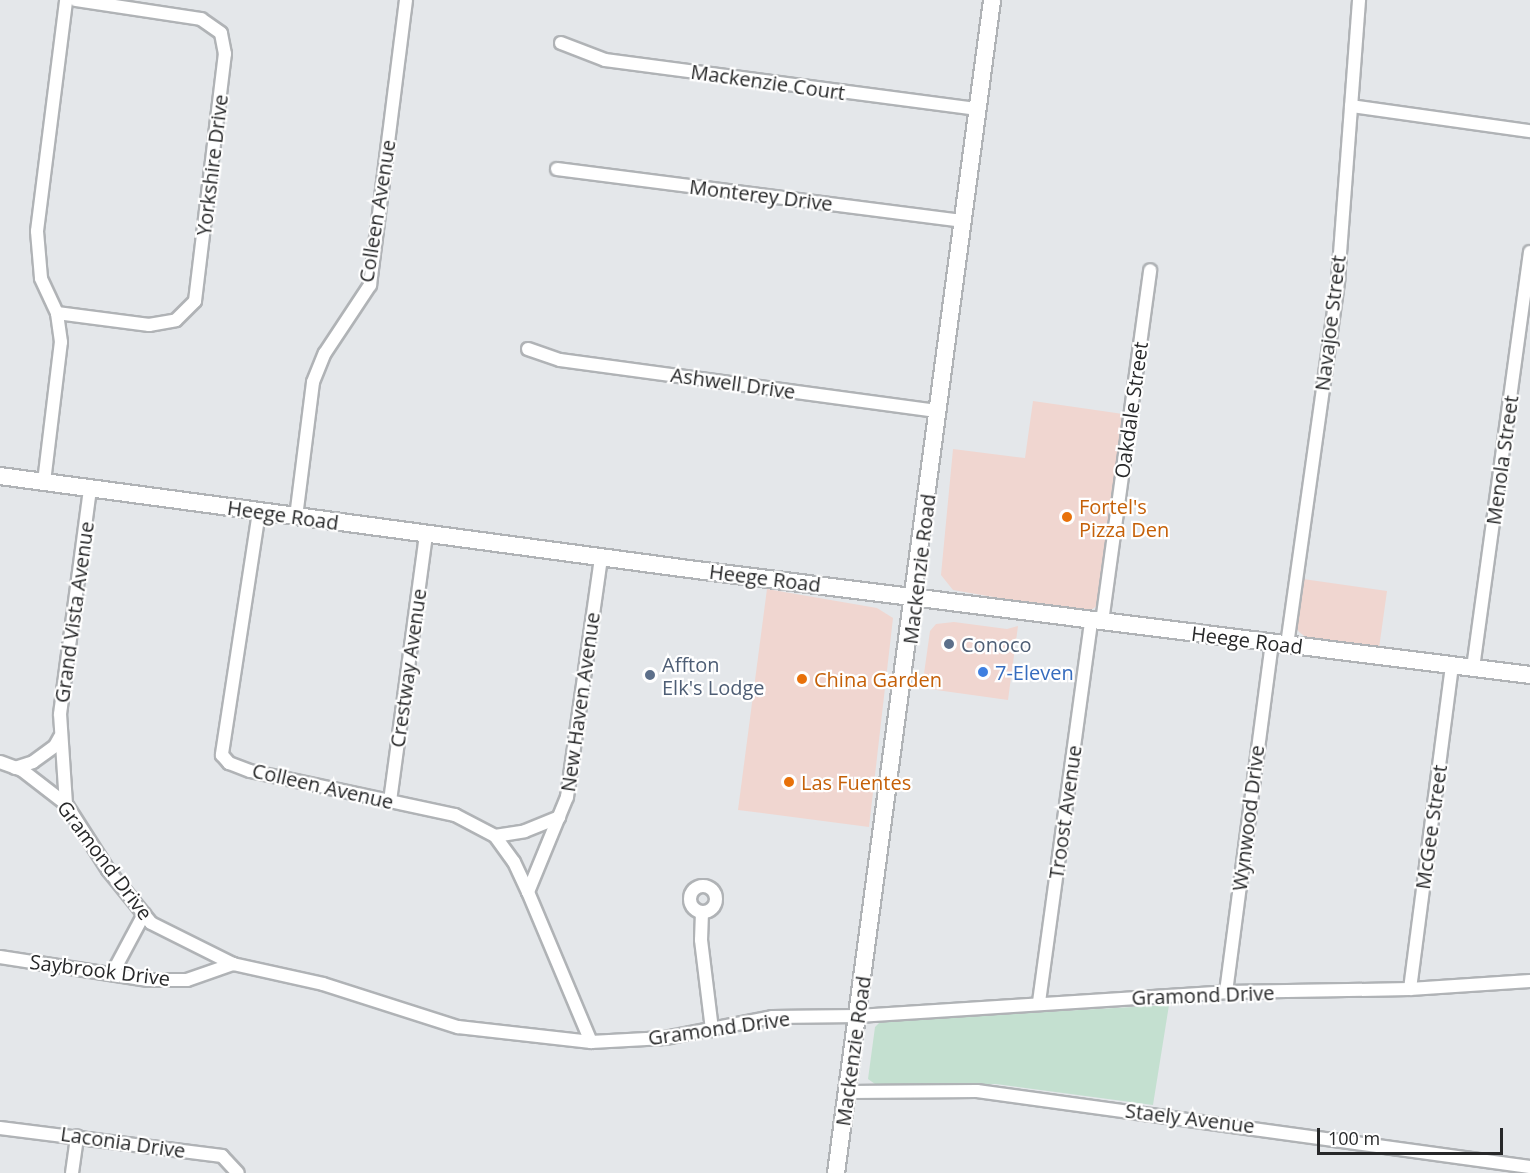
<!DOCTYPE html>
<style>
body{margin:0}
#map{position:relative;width:1530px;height:1173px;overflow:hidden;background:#e4e7ea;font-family:"Open Sans",sans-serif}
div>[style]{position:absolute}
.commercial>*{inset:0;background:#f0d6d0}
.green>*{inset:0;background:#c4e0d0}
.roads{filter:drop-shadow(2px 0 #b0b3b6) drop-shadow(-2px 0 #b0b3b6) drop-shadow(0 2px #b0b3b6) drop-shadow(0 -2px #b0b3b6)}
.street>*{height:12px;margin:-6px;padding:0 6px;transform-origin:6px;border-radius:6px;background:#fff}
.street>.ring{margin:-6px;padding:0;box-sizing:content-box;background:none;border:12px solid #fff;border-radius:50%}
.secondary>*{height:16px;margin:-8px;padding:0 8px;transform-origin:8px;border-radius:8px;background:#fff}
.dots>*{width:16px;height:16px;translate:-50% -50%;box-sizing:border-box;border:3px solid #fff;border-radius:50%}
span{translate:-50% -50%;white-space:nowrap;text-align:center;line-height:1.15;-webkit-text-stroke:4.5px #fff;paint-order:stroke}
.street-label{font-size:20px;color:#272829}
.food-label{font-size:20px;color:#c56008}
.left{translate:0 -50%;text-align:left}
.service-label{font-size:20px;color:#4e5e75}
.shop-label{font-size:20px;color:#366cbe}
.scale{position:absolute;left:1317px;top:1128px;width:186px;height:27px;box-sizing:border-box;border:3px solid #272829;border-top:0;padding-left:8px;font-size:18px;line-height:21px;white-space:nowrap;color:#272829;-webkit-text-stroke:4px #fff;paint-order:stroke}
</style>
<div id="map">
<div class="commercial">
<div style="clip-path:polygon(1033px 401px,1123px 414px,1098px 605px,1087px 613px,953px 590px,941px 575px,953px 449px,1025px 458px)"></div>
<div style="clip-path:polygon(1303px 579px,1387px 591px,1379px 648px,1307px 638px,1299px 632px,1296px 626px)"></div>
<div style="clip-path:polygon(767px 589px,877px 608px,893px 618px,869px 827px,738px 810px)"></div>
<div style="clip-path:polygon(954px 622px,1007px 629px,1018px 626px,1008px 700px,922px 688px,930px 631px,936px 624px)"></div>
</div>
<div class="green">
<div style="clip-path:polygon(1169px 1005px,1153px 1105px,996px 1084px,890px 1085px,875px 1084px,868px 1079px,875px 1027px,881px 1021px)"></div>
</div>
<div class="roads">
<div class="street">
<div style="left:561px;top:43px;width:47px;rotate:21.1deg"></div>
<div style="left:605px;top:60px;width:376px;rotate:7.5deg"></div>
<div style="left:1351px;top:106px;width:181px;rotate:8deg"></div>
<div style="left:557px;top:169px;width:410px;rotate:7.3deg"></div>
<div style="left:57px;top:313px;width:93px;rotate:7.4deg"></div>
<div style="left:149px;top:325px;width:27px;rotate:-10deg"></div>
<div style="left:176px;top:320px;width:27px;rotate:-45deg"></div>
<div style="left:195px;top:301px;width:249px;rotate:-83.1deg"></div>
<div style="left:225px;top:54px;width:21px;rotate:-101deg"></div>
<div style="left:221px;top:33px;width:24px;rotate:-145deg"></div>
<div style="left:201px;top:19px;width:127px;rotate:-171.4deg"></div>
<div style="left:528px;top:349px;width:34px;rotate:19deg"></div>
<div style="left:560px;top:360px;width:382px;rotate:7.7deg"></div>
<div style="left:44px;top:482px;width:141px;rotate:-83.1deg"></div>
<div style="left:61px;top:342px;width:29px;rotate:-98deg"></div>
<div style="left:57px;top:313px;width:38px;rotate:-115deg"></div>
<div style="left:41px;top:278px;width:47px;rotate:-94.9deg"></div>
<div style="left:37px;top:231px;width:233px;rotate:-82.8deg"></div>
<div style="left:259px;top:512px;width:246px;rotate:98.7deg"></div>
<div style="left:222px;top:755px;width:11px;rotate:49deg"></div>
<div style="left:229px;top:763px;width:22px;rotate:21deg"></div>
<div style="left:250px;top:771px;width:210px;rotate:12.1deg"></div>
<div style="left:455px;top:815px;width:45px;rotate:27.7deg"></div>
<div style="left:495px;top:836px;width:32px;rotate:54deg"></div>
<div style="left:514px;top:862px;width:33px;rotate:65deg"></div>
<div style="left:528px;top:892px;width:163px;rotate:67.2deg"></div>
<div style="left:296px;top:517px;width:136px;rotate:-82.8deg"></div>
<div style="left:313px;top:382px;width:31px;rotate:-68deg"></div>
<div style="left:325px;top:353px;width:82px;rotate:-56.5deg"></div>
<div style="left:370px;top:285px;width:287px;rotate:-82.8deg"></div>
<div style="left:1102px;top:622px;width:355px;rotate:-82.2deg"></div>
<div style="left:1287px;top:645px;width:369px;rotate:-82deg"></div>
<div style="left:1338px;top:280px;width:281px;rotate:-85.7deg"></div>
<div style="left:1473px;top:668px;width:420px;rotate:-82.2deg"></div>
<div style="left:0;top:762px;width:23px;rotate:20deg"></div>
<div style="left:22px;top:770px;width:56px;rotate:37.7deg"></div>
<div style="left:66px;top:804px;width:78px;rotate:57.5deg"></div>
<div style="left:108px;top:870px;width:68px;rotate:50.9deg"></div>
<div style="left:151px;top:923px;width:92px;rotate:26.6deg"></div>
<div style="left:233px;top:964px;width:92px;rotate:12.5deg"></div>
<div style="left:323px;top:984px;width:142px;rotate:17.7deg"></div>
<div style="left:458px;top:1027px;width:134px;rotate:6.4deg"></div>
<div style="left:591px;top:1042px;width:74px;rotate:-3.1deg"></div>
<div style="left:665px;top:1038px;width:109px;rotate:-11.1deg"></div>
<div style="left:772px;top:1017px;width:86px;rotate:-0.7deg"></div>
<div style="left:858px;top:1016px;width:369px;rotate:-3.7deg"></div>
<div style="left:1226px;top:992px;width:184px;rotate:-0.9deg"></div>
<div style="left:1410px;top:989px;width:120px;rotate:-3.8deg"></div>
<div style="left:15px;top:768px;width:19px;rotate:-18deg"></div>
<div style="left:33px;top:762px;width:27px;rotate:-36deg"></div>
<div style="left:55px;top:746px;width:10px;rotate:-61deg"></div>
<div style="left:390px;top:801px;width:269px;rotate:-82.3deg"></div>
<div style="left:66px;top:804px;width:90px;rotate:-93.8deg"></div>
<div style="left:60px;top:714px;width:227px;rotate:-82.4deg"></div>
<div style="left:495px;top:836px;width:30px;rotate:-9deg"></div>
<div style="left:525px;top:831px;width:37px;rotate:-22deg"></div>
<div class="ring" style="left:690px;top:886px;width:14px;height:14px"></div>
<div style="left:528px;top:892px;width:103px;rotate:-67.7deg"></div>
<div style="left:567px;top:797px;width:241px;rotate:-81.9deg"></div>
<div style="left:702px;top:912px;width:28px;rotate:92deg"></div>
<div style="left:701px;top:940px;width:91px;rotate:83deg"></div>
<div style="left:0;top:957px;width:150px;rotate:8.8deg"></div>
<div style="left:148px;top:980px;width:39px"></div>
<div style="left:187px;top:980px;width:49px;rotate:-19.2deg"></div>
<div style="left:112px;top:974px;width:68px;rotate:-61.9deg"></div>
<div style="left:1410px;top:989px;width:327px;rotate:-82.6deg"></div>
<div style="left:1226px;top:992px;width:352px;rotate:-82.5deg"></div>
<div style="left:1039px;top:1002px;width:385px;rotate:-82.2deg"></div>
<div style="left:848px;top:1092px;width:129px;rotate:-0.4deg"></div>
<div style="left:977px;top:1091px;width:558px;rotate:7.83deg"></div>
<div style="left:0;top:1128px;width:224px;rotate:7.2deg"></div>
<div style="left:222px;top:1156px;width:23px;rotate:47deg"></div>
<div style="left:72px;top:1173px;width:37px;rotate:-82deg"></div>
</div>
<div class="secondary">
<div style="left:0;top:476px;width:687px;rotate:7.69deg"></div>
<div style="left:681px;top:568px;width:856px;rotate:7.18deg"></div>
<div style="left:836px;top:1173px;width:1183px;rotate:-82.42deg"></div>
</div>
</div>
<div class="dots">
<div style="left:1067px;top:517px;background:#e8710a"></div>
<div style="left:949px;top:644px;background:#5c6f8a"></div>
<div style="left:983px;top:672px;background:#3f7fe0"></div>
<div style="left:650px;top:675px;background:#5c6f8a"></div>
<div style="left:802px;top:679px;background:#e8710a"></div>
<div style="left:789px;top:782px;background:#e8710a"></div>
</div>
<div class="street-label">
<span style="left:768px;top:82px;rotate:8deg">Mackenzie Court</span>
<span style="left:212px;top:165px;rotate:-83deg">Yorkshire Drive</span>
<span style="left:761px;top:195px;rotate:7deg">Monterey Drive</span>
<span style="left:377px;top:211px;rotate:-81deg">Colleen Avenue</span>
<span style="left:1330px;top:323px;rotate:-83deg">Navajoe Street</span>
<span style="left:733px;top:383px;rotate:8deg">Ashwell Drive</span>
<span style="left:1131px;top:410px;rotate:-82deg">Oakdale Street</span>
<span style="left:1502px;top:460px;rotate:-82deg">Menola Street</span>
<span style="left:283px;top:515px;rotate:8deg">Heege Road</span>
<span style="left:919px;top:569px;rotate:-83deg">Mackenzie Road</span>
<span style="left:765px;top:578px;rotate:7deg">Heege Road</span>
<span style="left:74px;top:612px;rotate:-82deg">Grand Vista Avenue</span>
<span style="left:1247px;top:640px;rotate:7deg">Heege Road</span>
<span style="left:408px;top:668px;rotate:-82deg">Crestway Avenue</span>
<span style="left:580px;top:702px;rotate:-82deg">New Haven Avenue</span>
<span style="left:323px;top:786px;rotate:13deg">Colleen Avenue</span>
<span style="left:1065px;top:812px;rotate:-82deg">Troost Avenue</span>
<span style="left:1248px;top:818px;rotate:-83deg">Wynwood Drive</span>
<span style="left:1431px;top:827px;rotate:-82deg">McGee Street</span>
<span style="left:105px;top:860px;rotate:53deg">Gramond Drive</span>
<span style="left:100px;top:970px;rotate:7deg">Saybrook Drive</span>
<span style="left:1203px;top:995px;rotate:-2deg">Gramond Drive</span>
<span style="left:719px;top:1028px;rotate:-8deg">Gramond Drive</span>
<span style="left:853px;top:1051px;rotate:-82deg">Mackenzie Road</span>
<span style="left:1190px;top:1118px;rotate:7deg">Staely Avenue</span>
<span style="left:123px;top:1142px;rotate:8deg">Laconia Drive</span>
</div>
<div class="food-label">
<span class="left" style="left:1079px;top:518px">Fortel's<br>Pizza Den</span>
<span class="left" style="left:814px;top:679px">China Garden</span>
<span class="left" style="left:801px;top:782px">Las Fuentes</span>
</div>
<div class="service-label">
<span class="left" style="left:961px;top:644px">Conoco</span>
<span class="left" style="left:662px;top:676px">Affton<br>Elk's Lodge</span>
</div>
<div class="shop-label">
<span class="left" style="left:995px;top:672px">7-Eleven</span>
</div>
<div class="scale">100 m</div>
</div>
